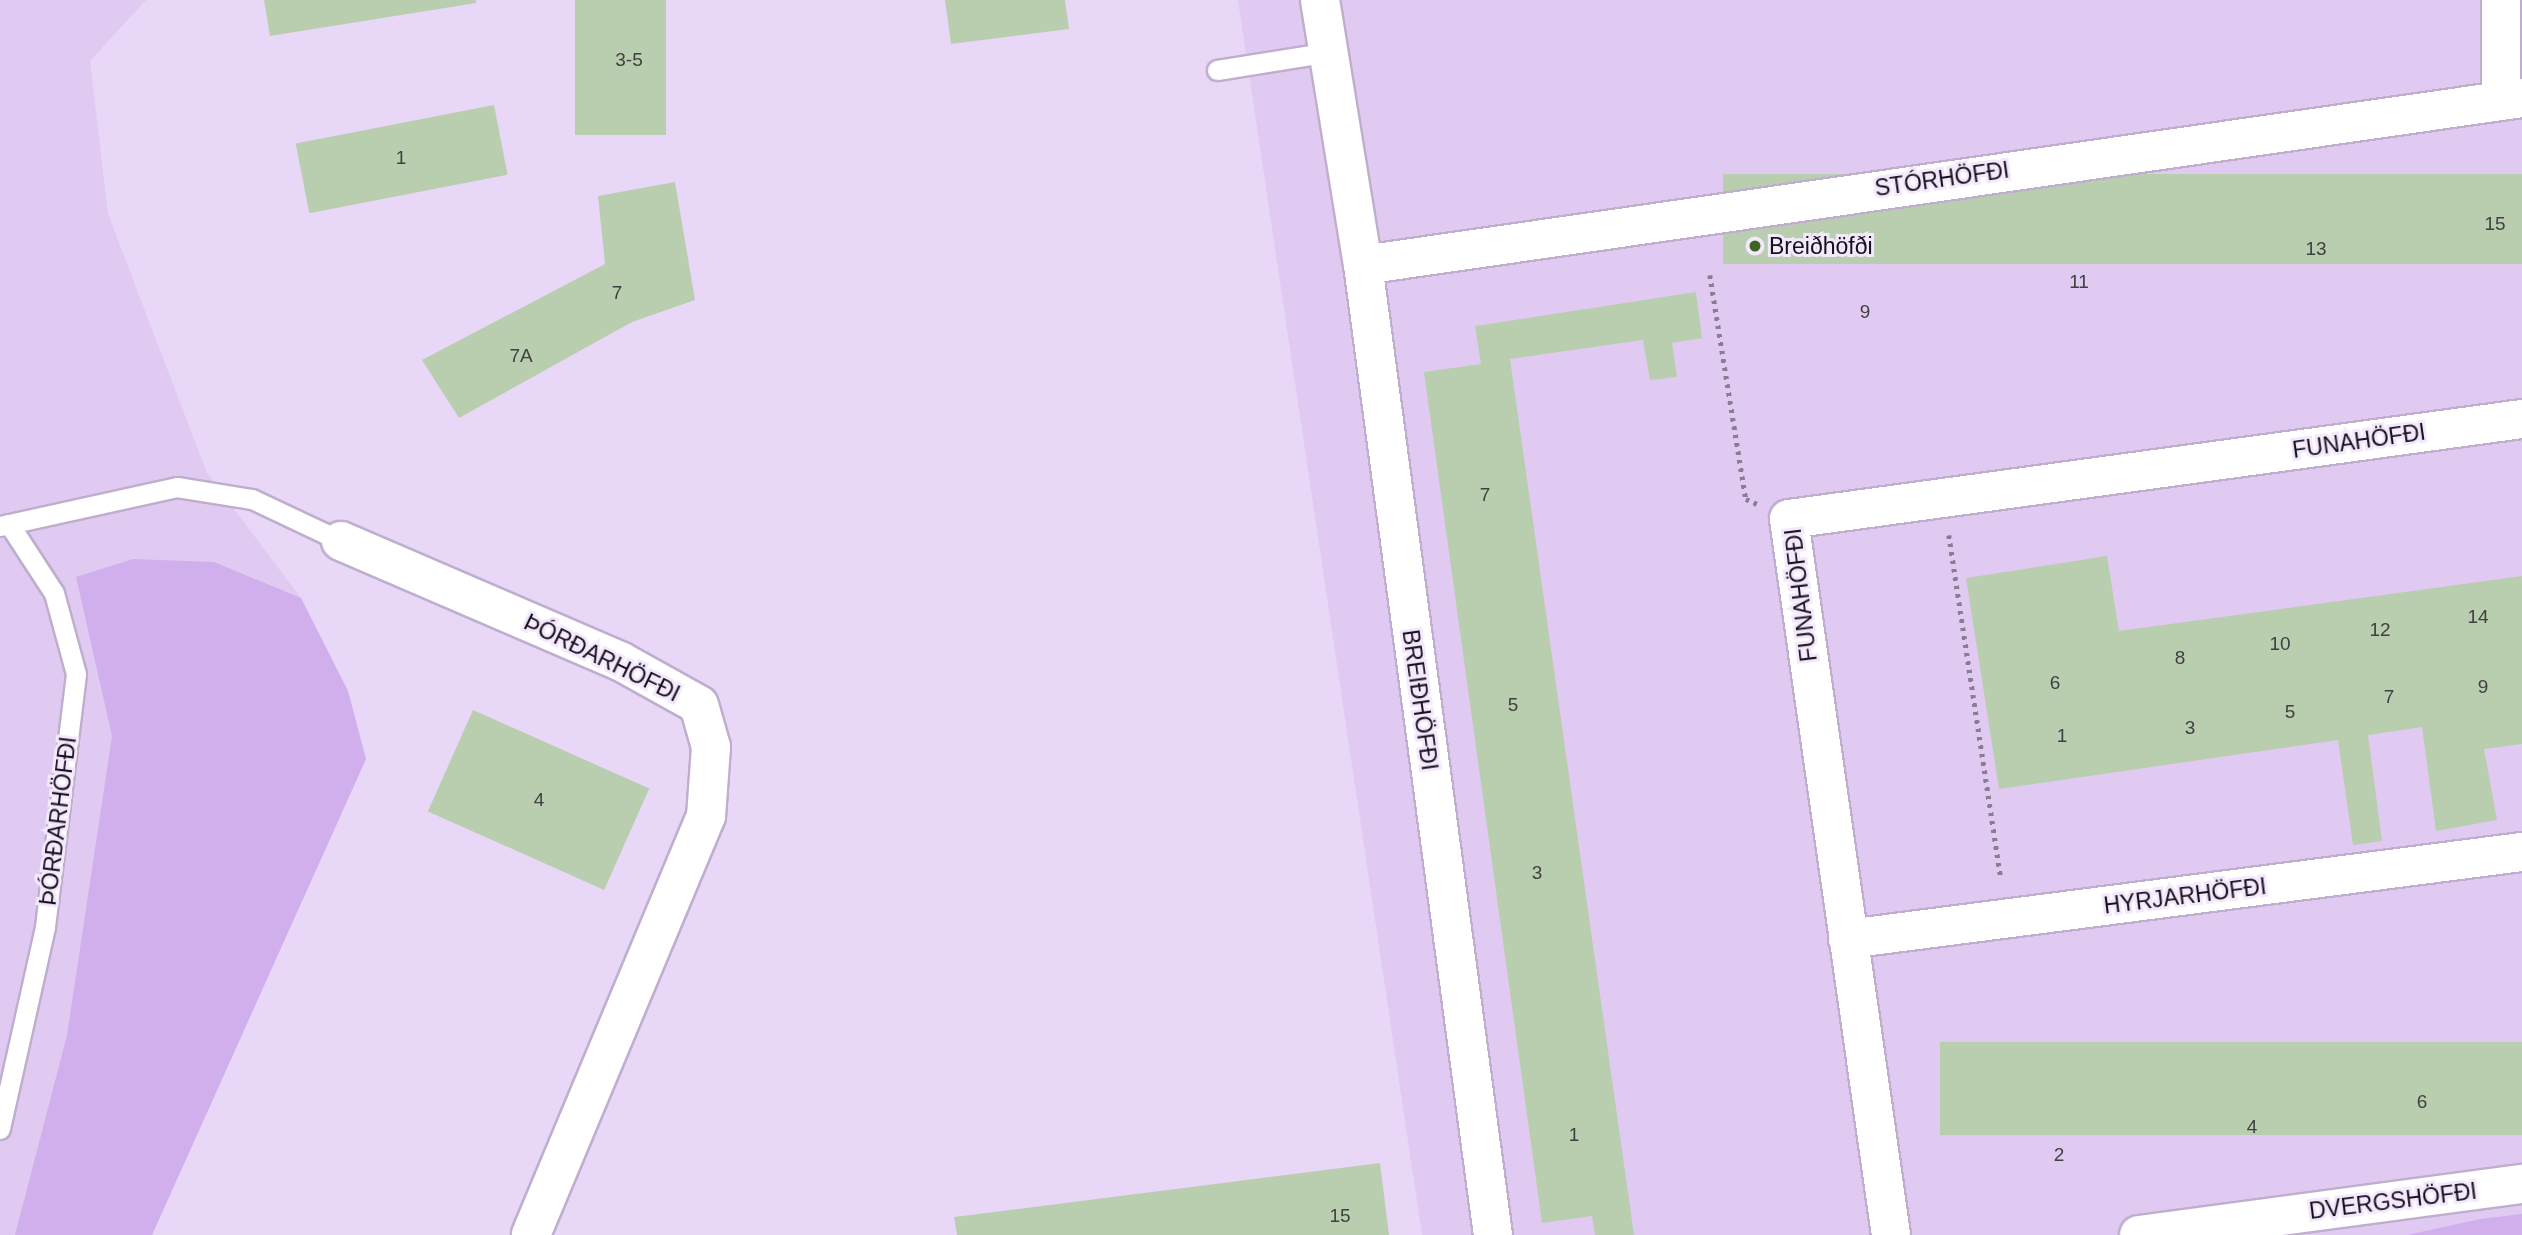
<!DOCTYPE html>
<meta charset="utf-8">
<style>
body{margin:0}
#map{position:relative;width:2522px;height:1235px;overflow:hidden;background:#e9d7f8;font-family:Arial,sans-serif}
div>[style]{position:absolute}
.built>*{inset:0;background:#e0caf1}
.green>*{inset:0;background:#d1afec}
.building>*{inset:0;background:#b9ceaf;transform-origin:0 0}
.path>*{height:4.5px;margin-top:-2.25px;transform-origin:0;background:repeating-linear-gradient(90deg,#897d94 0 3.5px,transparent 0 8.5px)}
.roads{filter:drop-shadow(2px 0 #bfaecd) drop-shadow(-2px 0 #bfaecd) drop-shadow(0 2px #bfaecd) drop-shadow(0 -2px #bfaecd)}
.lane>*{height:19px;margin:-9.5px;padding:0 9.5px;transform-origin:9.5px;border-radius:9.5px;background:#fff}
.street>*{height:38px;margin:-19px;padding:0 19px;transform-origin:19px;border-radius:19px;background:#fff}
.secondary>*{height:38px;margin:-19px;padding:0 19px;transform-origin:19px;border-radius:19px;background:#fff}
.dots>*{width:19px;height:19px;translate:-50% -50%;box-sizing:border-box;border:4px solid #f3e8fc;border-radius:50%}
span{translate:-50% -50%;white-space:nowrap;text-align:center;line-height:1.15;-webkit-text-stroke:6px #f3e8fc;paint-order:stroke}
.number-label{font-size:19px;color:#404041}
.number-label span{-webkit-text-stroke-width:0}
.street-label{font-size:23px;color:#17111c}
.poi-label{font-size:23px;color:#17111c}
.left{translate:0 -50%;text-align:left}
</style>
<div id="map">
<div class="built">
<div style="clip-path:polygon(0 0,146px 0,90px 61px,108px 214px,207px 473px,301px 598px,348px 691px,366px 759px,152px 1235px,0 1235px)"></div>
<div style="clip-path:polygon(1238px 0,2522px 0,2522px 1235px,1422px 1235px)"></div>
</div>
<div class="green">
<div style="clip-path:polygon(133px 559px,214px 562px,301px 598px,348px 691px,366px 759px,152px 1235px,15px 1235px,67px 1035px,112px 736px,76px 577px)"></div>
<div style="clip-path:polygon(2522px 1214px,2522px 1235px,2407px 1235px,2480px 1219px)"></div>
</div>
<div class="building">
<div style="clip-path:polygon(264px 0,476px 0,476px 3px,270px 36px)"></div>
<div style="left:575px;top:0;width:91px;height:135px"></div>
<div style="clip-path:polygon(945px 0,1065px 0,1069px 29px,951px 44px)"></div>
<div style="left:494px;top:105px;width:71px;height:202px;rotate:79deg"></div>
<div style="left:2522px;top:174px;width:90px;height:799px;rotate:90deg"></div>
<div style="clip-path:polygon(675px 182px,695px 300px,632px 322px,459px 418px,422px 360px,605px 264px,598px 196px)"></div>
<div style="clip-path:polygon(1696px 292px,1702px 338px,1672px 343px,1677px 377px,1650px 380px,1643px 340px,1510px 359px,1634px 1235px,1595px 1235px,1592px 1216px,1542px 1223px,1424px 372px,1481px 364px,1475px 326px)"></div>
<div style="clip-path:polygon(2107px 556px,2119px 631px,2522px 576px,2522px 744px,2484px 749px,2497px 820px,2436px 831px,2422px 727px,2368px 735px,2382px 841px,2353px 845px,2338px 740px,1999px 789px,1966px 578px)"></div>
<div style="left:473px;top:710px;width:193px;height:111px;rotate:24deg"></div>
<div style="left:2522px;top:1042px;width:93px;height:582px;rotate:90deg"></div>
<div style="clip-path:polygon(1380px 1163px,1389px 1235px,957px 1235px,954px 1217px)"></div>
</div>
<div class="path">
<div style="left:1710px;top:275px;width:227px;rotate:80.9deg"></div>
<div style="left:1746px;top:499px;width:12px;rotate:24deg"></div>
<div style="left:1949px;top:535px;width:348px;rotate:81.4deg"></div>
</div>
<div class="roads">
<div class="lane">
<div style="left:1217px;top:70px;width:113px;rotate:-9.1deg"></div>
<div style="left:9px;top:524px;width:172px;rotate:-12.4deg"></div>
<div style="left:177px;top:487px;width:76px;rotate:9.1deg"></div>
<div style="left:252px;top:499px;width:98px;rotate:25.3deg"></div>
<div style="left:0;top:526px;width:9px;rotate:-13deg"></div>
<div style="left:9px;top:524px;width:82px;rotate:56.9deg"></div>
<div style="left:54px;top:593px;width:84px;rotate:74.8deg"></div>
<div style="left:76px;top:674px;width:255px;rotate:97deg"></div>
<div style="left:45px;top:927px;width:207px;rotate:102.6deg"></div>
</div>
<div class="street">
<div style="left:1320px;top:0;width:268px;rotate:80.8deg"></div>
<div style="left:2501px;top:0;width:101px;rotate:90deg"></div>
<div style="left:341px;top:541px;width:304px;rotate:23.3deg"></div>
<div style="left:620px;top:661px;width:90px;rotate:29.1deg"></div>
<div style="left:699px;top:705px;width:44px;rotate:74.1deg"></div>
<div style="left:711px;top:747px;width:69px;rotate:94.1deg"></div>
<div style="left:706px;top:816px;width:454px;rotate:112.7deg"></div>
<div style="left:1848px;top:939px;width:680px;rotate:-7.36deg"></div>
<div style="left:1891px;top:1235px;width:723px;rotate:-98.11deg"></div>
<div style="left:1789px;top:519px;width:740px;rotate:-7.77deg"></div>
<div style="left:2139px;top:1235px;width:386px;rotate:-7.6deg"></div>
</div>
<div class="secondary">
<div style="left:1493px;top:1235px;width:979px;rotate:-97.63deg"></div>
<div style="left:1363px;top:265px;width:1171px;rotate:-8.2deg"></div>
</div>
</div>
<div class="dots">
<div style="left:1755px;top:246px;background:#3e6622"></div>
</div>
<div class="number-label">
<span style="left:629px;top:60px">3-5</span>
<span style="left:401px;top:158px">1</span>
<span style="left:2495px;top:224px">15</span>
<span style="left:2316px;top:249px">13</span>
<span style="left:2079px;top:282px">11</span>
<span style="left:617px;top:293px">7</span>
<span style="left:1865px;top:312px">9</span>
<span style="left:521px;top:356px">7A</span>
<span style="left:1485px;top:495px">7</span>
<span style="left:2478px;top:617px">14</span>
<span style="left:2380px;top:630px">12</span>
<span style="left:2280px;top:644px">10</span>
<span style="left:2180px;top:658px">8</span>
<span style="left:2055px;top:683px">6</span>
<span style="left:2483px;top:687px">9</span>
<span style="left:2389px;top:697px">7</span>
<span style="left:1513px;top:705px">5</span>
<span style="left:2290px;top:712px">5</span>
<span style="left:2190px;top:728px">3</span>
<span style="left:2062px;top:736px">1</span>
<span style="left:539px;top:800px">4</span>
<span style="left:1537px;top:873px">3</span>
<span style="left:2422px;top:1102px">6</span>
<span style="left:2252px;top:1127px">4</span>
<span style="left:1574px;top:1135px">1</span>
<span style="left:2059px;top:1155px">2</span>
<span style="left:1340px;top:1216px">15</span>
</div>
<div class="street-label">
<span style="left:1942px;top:179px;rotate:-8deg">STÓRHÖFÐI</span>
<span style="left:2359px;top:441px;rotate:-8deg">FUNAHÖFÐI</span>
<span style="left:1801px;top:595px;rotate:-97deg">FUNAHÖFÐI</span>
<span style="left:602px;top:658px;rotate:26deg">ÞÓRÐARHÖFÐI</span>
<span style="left:1420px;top:700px;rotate:82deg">BREIÐHÖFÐI</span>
<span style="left:58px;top:821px;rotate:-83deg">ÞÓRÐARHÖFÐI</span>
<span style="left:2185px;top:896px;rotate:-7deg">HYRJARHÖFÐI</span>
<span style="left:2393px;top:1201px;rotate:-7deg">DVERGSHÖFÐI</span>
</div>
<div class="poi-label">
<span class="left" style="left:1769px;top:246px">Breiðhöfði</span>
</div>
</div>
